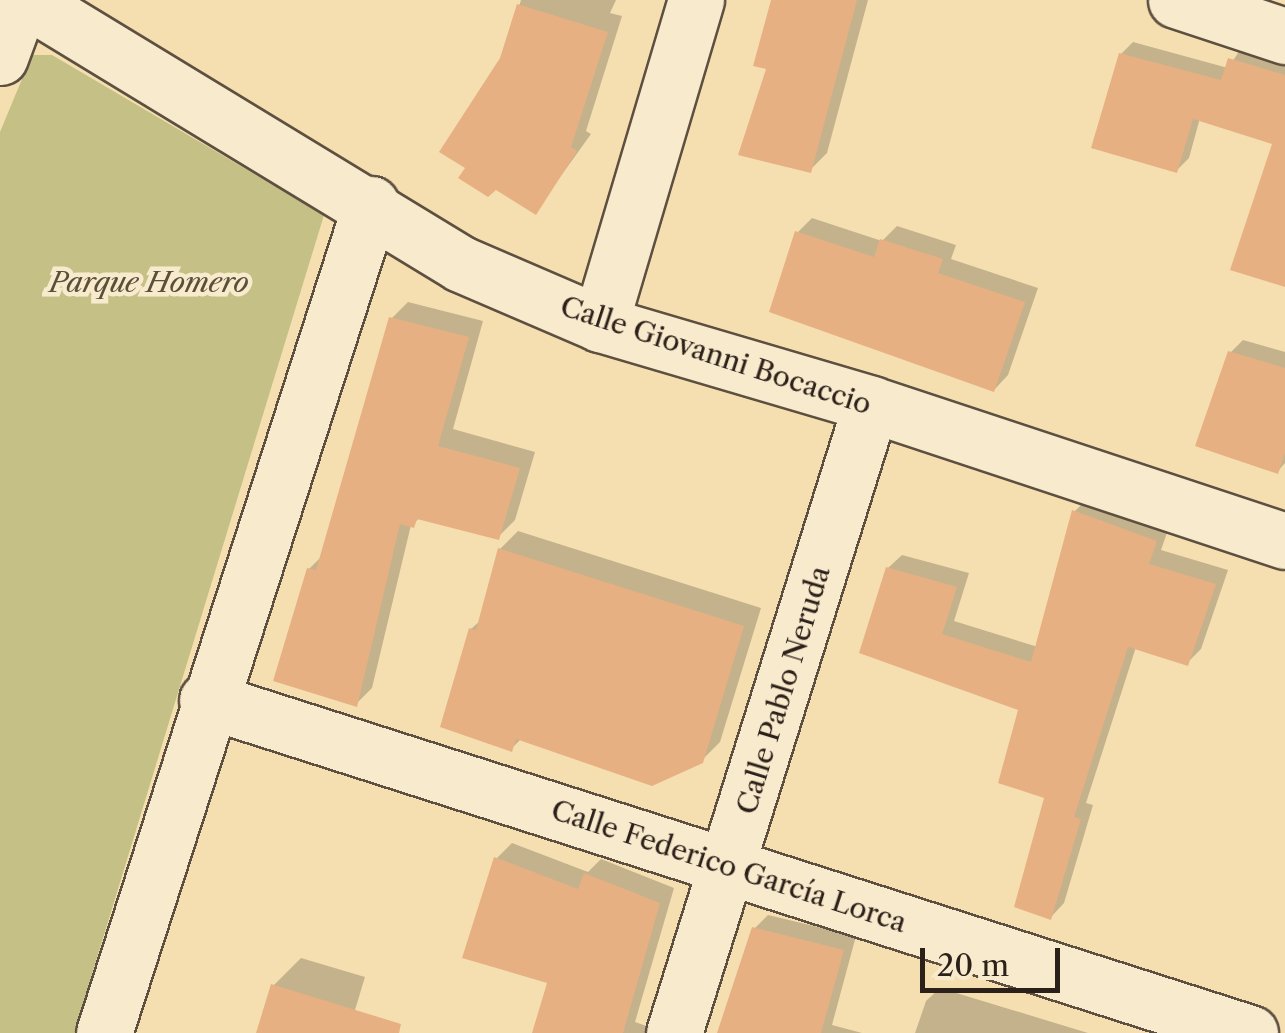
<!DOCTYPE html>
<meta charset="utf-8">
<style>
body{margin:0}
#map{position:relative;width:1285px;height:1033px;overflow:hidden;background:#f5dfb0;font-family:"Libre Caslon Text",serif}
div>[style]{position:absolute}
.green>*{inset:0;background:#c4c086}
.shadow>*{inset:0;background:#0003}
.building>*{inset:0;background:#e7b082}
.roads{filter:drop-shadow(2px 0 #5e5040) drop-shadow(-2px 0 #5e5040) drop-shadow(0 2px #5e5040) drop-shadow(0 -2px #5e5040)}
.minor>*{height:55px;margin:-27.5px;padding:0 27.5px;transform-origin:27.5px;border-radius:27.5px;background:#f8eacc}
span{translate:-50% -50%;white-space:nowrap;text-align:center;line-height:1.15;-webkit-text-stroke:9px #f8eacc;paint-order:stroke}
.park-label{font-size:28px;color:#5a503a;font-style:italic}
.street-label{font-size:28px;color:#2c201a}
.scale{position:absolute;left:920px;top:948px;width:140px;height:45px;box-sizing:border-box;border:5px solid #2c201a;border-top:0;padding-left:12px;font-size:30px;line-height:35px;white-space:nowrap;color:#2c201a;-webkit-text-stroke:8px #f8eacc;paint-order:stroke}
</style>
<div id="map">
<div class="green">
<div style="clip-path:polygon(32px 55px,52px 55px,324px 215px,74px 1033px,0 1033px,0 132px)"></div>
</div>
<div class="shadow">
<div style="clip-path:polygon(521px 0,616px 0,610px 13px,622px 16px,586px 131px,591px 134px,535px 212px,503px 59px)"></div>
<div style="clip-path:polygon(774px 0,868px 0,827px 153px,810px 170px,769px 67px)"></div>
<div style="clip-path:polygon(1133px 42px,1228px 68px,1242px 47px,1285px 60px,1285px 146px,1200px 118px,1189px 158px,1177px 170px,1121px 54px)"></div>
<div style="clip-path:polygon(812px 218px,882px 241px,897px 226px,956px 245px,951px 259px,1038px 288px,1008px 375px,994px 390px,798px 232px)"></div>
<div style="clip-path:polygon(408px 302px,483px 321px,453px 429px,535px 452px,515px 520px,498px 537px,421px 517px,411px 525px,372px 688px,356px 704px,309px 569px,322px 556px,392px 318px)"></div>
<div style="clip-path:polygon(1243px 340px,1285px 352px,1285px 463px,1278px 471px,1230px 353px)"></div>
<div style="clip-path:polygon(1088px 498px,1169px 527px,1161px 550px,1228px 570px,1201px 649px,1187px 663px,1136px 647px,1086px 803px,1093px 805px,1064px 903px,1051px 917px,1047px 796px,1022px 709px,862px 651px,888px 568px,902px 555px,969px 573px,954px 621px,1038px 647px,1074px 512px)"></div>
<div style="clip-path:polygon(518px 531px,761px 608px,720px 742px,701px 761px,522px 738px,511px 749px,471px 629px,482px 619px,500px 549px)"></div>
<div style="clip-path:polygon(512px 843px,588px 872px,601px 859px,674px 888px,635px 1022px,652px 1028px,650px 1033px,535px 1033px,551px 982px,496px 859px)"></div>
<div style="clip-path:polygon(768px 915px,856px 936px,832px 1025px,862px 1033px,791px 1033px,755px 928px)"></div>
<div style="clip-path:polygon(301px 958px,365px 977px,348px 1033px,259px 1033px,273px 986px)"></div>
<div style="clip-path:polygon(940px 988px,1088px 1033px,915px 1033px,926px 1001px)"></div>
</div>
<div class="building">
<div style="clip-path:polygon(771px 0,857px 0,811px 173px,738px 155px,766px 69px,753px 66px)"></div>
<div style="clip-path:polygon(517px 4px,608px 32px,571px 147px,577px 151px,536px 215px,496px 190px,488px 197px,458px 178px,465px 168px,439px 152px,500px 58px)"></div>
<div style="clip-path:polygon(1119px 53px,1221px 80px,1228px 58px,1285px 75px,1285px 287px,1230px 270px,1272px 144px,1193px 119px,1177px 173px,1091px 148px)"></div>
<div style="clip-path:polygon(795px 231px,874px 257px,880px 239px,943px 259px,938px 273px,1025px 302px,994px 392px,769px 312px)"></div>
<div style="clip-path:polygon(389px 317px,469px 337px,438px 446px,520px 468px,499px 540px,417px 519px,414px 528px,400px 524px,357px 707px,273px 681px,307px 568px,316px 570px)"></div>
<div style="clip-path:polygon(1228px 351px,1285px 368px,1285px 453px,1278px 474px,1195px 446px)"></div>
<div style="clip-path:polygon(1072px 510px,1157px 541px,1149px 564px,1216px 584px,1188px 666px,1128px 647px,1074px 817px,1081px 819px,1051px 920px,1014px 907px,1044px 798px,998px 783px,1018px 710px,859px 653px,886px 567px,957px 587px,942px 634px,1031px 662px)"></div>
<div style="clip-path:polygon(498px 548px,744px 626px,703px 763px,652px 786px,516px 739px,512px 752px,440px 727px,469px 628px,476px 630px)"></div>
<div style="clip-path:polygon(494px 857px,578px 889px,584px 873px,660px 903px,623px 1033px,532px 1033px,547px 983px,462px 958px)"></div>
<div style="clip-path:polygon(752px 927px,844px 950px,821px 1033px,717px 1033px)"></div>
<div style="clip-path:polygon(271px 984px,401px 1024px,399px 1033px,256px 1033px)"></div>
</div>
<div class="roads">
<div class="minor">
<div style="left:27px;top:0;width:508px;rotate:31.31deg"></div>
<div style="left:461px;top:264px;width:151px;rotate:23.3deg"></div>
<div style="left:600px;top:324px;width:283px;rotate:16.4deg"></div>
<div style="left:871px;top:404px;width:436px;rotate:18.3deg"></div>
<div style="left:1176px;top:0;width:115px;rotate:18.3deg"></div>
<div style="left:0;top:57px;width:61px;rotate:-69.8deg"></div>
<div style="left:600px;top:324px;width:338px;rotate:-73.5deg"></div>
<div style="left:207px;top:700px;width:1095px;rotate:17.71deg"></div>
<div style="left:104px;top:1033px;width:871px;rotate:-72.15deg"></div>
<div style="left:674px;top:1033px;width:659px;rotate:-72.61deg"></div>
</div>
</div>
<div class="park-label">
<span style="left:149px;top:282px">Parque Homero</span>
</div>
<div class="street-label">
<span style="left:716px;top:355px;rotate:18deg">Calle Giovanni Bocaccio</span>
<span style="left:783px;top:690px;rotate:-73deg">Calle Pablo Neruda</span>
<span style="left:729px;top:866px;rotate:18deg">Calle Federico García Lorca</span>
</div>
<div class="scale">20 m</div>
</div>
